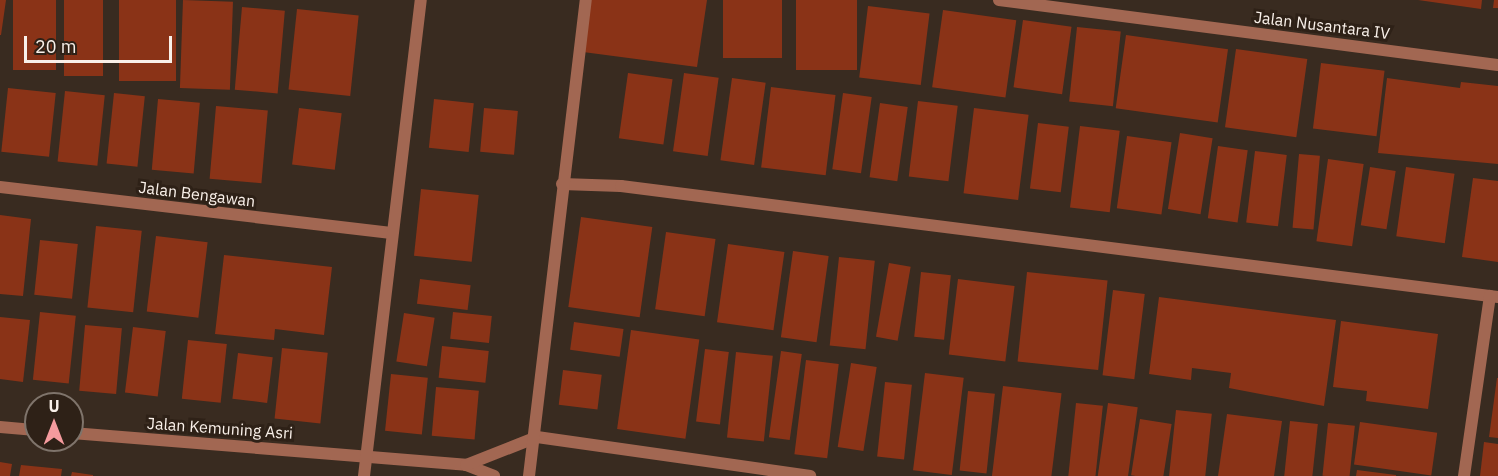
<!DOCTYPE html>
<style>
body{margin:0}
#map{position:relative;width:1498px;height:476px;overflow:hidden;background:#392b20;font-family:"IBM Plex Sans",sans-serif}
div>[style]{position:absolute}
.building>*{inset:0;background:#8a3317;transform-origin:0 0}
.minor>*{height:12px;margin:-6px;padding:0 6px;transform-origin:6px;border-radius:6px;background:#a26752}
span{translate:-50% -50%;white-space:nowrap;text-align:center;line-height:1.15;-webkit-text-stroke:6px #2e2117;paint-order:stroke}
.street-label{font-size:16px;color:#f9f0e9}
.north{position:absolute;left:24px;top:392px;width:60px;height:60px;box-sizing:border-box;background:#2e2117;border:2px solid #7f746b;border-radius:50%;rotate:0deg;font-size:16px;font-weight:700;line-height:24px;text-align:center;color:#f9f0e9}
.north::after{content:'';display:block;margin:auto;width:21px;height:27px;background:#f59b9e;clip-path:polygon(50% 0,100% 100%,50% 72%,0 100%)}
.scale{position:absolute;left:24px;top:36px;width:148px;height:27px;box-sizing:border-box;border:3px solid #f9f0e9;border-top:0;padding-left:8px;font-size:18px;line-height:21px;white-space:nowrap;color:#f9f0e9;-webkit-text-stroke:4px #2e2117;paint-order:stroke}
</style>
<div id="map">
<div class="building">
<div style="clip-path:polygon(0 0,6px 0,1px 35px,0 35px)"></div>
<div style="left:13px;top:0;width:43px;height:70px"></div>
<div style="left:64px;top:0;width:39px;height:76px"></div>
<div style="left:119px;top:0;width:57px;height:81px"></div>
<div style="left:183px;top:0;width:50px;height:88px;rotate:2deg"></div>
<div style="clip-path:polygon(590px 0,707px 0,697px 67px,583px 52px)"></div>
<div style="left:723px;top:0;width:59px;height:58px"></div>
<div style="left:796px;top:0;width:61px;height:70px"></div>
<div style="clip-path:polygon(1418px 0,1482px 0,1481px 9px)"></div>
<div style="clip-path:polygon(1494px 0,1498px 0,1498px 8px,1493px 8px)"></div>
<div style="left:868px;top:6px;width:62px;height:72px;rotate:7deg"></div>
<div style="left:242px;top:7px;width:43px;height:83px;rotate:5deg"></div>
<div style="left:297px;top:9px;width:62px;height:81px;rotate:6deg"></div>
<div style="left:943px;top:10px;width:74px;height:78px;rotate:8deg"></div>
<div style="left:1023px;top:20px;width:49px;height:68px;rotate:8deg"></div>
<div style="left:1077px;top:27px;width:44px;height:75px;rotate:6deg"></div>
<div style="left:1126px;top:35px;width:103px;height:74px;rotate:8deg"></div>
<div style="left:1236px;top:49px;width:72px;height:79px;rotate:8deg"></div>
<div style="left:1321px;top:63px;width:64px;height:66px;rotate:7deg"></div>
<div style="left:628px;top:73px;width:45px;height:66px;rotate:8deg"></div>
<div style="left:684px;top:73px;width:35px;height:79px;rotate:8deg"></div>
<div style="left:732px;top:78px;width:34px;height:83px;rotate:8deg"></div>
<div style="clip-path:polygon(1387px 78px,1460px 88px,1461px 82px,1498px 86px,1498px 164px,1378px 153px)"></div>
<div style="left:771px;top:87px;width:65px;height:81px;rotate:7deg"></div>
<div style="left:8px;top:88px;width:48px;height:64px;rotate:6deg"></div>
<div style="left:65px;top:91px;width:40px;height:71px;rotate:6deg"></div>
<div style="left:114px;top:93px;width:31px;height:71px;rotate:6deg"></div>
<div style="left:843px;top:93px;width:29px;height:77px;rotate:8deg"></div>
<div style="left:158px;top:99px;width:42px;height:71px;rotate:5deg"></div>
<div style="left:434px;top:99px;width:40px;height:49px;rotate:6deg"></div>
<div style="left:918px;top:101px;width:40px;height:76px;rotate:7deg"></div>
<div style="left:880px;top:103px;width:28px;height:75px;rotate:8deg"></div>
<div style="left:216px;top:106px;width:52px;height:73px;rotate:5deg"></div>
<div style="left:299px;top:108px;width:43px;height:57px;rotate:7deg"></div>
<div style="left:484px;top:108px;width:34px;height:44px;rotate:5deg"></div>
<div style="left:974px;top:108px;width:55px;height:86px;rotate:7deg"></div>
<div style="left:1038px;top:123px;width:31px;height:66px;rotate:7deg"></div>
<div style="left:1080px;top:126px;width:40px;height:82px;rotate:7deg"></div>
<div style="left:1180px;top:133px;width:33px;height:77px;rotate:9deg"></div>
<div style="left:1127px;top:136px;width:45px;height:73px;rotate:8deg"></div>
<div style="left:1218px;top:146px;width:30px;height:73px;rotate:8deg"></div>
<div style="left:1255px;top:151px;width:32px;height:72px;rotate:7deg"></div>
<div style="left:1299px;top:154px;width:21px;height:74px;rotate:5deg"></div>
<div style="left:1328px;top:159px;width:36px;height:83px;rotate:8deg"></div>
<div style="left:1370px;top:167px;width:26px;height:59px;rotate:9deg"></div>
<div style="left:1406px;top:167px;width:49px;height:70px;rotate:8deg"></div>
<div style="clip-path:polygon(1473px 178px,1498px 181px,1498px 262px,1462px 257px)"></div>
<div style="left:421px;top:189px;width:58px;height:67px;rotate:6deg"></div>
<div style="clip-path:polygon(0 215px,31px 219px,23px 296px,0 294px)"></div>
<div style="left:581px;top:217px;width:72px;height:91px;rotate:8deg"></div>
<div style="left:96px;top:226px;width:46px;height:82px;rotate:6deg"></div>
<div style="left:666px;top:232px;width:50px;height:78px;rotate:8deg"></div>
<div style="left:156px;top:236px;width:52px;height:76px;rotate:7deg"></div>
<div style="left:40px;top:240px;width:38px;height:55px;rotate:6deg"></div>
<div style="left:728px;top:244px;width:57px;height:79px;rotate:8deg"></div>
<div style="left:793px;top:251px;width:36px;height:87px;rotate:8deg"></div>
<div style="clip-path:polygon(224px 255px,332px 267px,324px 335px,275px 329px,274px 340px,215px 334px)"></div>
<div style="left:839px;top:257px;width:36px;height:89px;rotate:6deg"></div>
<div style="left:889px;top:263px;width:22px;height:75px;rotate:10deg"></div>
<div style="left:921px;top:272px;width:30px;height:65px;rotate:6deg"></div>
<div style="left:1027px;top:272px;width:81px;height:90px;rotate:6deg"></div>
<div style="left:420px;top:279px;width:51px;height:25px;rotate:7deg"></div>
<div style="left:958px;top:279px;width:57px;height:76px;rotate:7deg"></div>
<div style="left:1113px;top:290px;width:32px;height:86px;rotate:7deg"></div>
<div style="clip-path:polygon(1159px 297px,1336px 320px,1324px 406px,1229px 388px,1231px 373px,1192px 368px,1191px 380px,1149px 374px)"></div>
<div style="left:40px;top:312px;width:36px;height:68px;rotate:6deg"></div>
<div style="left:453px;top:312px;width:39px;height:27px;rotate:6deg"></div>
<div style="left:404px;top:313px;width:31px;height:49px;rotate:9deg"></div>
<div style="clip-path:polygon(0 317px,30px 320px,23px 382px,0 379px)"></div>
<div style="clip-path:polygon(1341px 321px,1438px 334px,1428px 409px,1366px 401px,1367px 391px,1333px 387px)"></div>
<div style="left:574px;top:322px;width:50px;height:28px;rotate:8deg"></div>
<div style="left:85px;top:325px;width:37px;height:66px;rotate:5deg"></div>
<div style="left:133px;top:327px;width:33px;height:66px;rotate:7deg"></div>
<div style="left:631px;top:330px;width:69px;height:100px;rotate:8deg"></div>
<div style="left:188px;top:340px;width:39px;height:59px;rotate:6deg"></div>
<div style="left:442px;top:346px;width:47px;height:32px;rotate:6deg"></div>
<div style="left:282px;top:348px;width:46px;height:71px;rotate:6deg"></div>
<div style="left:705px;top:349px;width:24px;height:73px;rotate:7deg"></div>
<div style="left:781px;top:351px;width:21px;height:87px;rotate:8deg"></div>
<div style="left:736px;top:352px;width:37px;height:86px;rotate:6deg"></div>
<div style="left:238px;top:353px;width:35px;height:46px;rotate:7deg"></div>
<div style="left:806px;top:360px;width:33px;height:95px;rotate:7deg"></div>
<div style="left:851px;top:363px;width:26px;height:85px;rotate:9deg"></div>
<div style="left:563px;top:370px;width:39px;height:35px;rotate:7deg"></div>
<div style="left:925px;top:373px;width:39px;height:98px;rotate:7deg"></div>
<div style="left:391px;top:374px;width:37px;height:57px;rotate:6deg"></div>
<div style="clip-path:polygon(1497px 378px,1498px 378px,1498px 438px,1489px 437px)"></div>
<div style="left:885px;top:382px;width:27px;height:75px;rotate:6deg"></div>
<div style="left:1003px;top:386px;width:59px;height:91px;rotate:7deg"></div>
<div style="left:436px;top:387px;width:43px;height:49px;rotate:5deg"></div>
<div style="left:968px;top:391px;width:27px;height:80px;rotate:6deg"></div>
<div style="left:1076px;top:403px;width:27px;height:74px;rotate:6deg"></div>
<div style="left:1108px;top:403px;width:30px;height:74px;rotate:8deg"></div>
<div style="left:1176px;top:410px;width:36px;height:67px;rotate:6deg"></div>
<div style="clip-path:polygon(1227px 414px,1282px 421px,1274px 476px,1218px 476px)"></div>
<div style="left:1140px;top:419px;width:32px;height:57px;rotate:9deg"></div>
<div style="left:1290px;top:421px;width:28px;height:56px;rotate:6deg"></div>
<div style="left:1360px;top:422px;width:78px;height:43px;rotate:8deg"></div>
<div style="left:1328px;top:423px;width:27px;height:53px;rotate:6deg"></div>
<div style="clip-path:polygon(1484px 442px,1498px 444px,1498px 476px,1480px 476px)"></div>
<div style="clip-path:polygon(0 462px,12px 464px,10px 476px,0 476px)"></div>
<div style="clip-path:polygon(21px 465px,62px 469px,61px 476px,19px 476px)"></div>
<div style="clip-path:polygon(1357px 470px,1396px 475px,1396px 476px,1356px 476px)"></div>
<div style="clip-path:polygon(72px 472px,93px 475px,93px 476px,71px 476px)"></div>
</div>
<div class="minor">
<div style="left:999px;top:0;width:503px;rotate:7.42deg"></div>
<div style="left:562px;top:184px;width:59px;rotate:1.9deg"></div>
<div style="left:621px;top:186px;width:884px;rotate:7.21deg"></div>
<div style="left:0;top:187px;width:394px;rotate:6.7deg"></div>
<div style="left:0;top:427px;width:36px;rotate:5deg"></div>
<div style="left:72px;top:433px;width:395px;rotate:4.6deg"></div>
<div style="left:466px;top:465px;width:30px;rotate:21deg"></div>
<div style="left:466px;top:465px;width:76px;rotate:-21.5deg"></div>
<div style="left:537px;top:437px;width:276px;rotate:8.1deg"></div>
<div style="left:364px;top:476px;width:479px;rotate:-83.2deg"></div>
<div style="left:529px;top:476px;width:479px;rotate:-83.2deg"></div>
<div style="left:1464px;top:476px;width:182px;rotate:-81.8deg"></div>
</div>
<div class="street-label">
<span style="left:1322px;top:25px;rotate:7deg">Jalan Nusantara IV</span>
<span style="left:197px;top:194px;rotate:7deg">Jalan Bengawan</span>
<span style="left:220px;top:428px;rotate:4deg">Jalan Kemuning Asri</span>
</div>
<div class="north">U</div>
<div class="scale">20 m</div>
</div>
